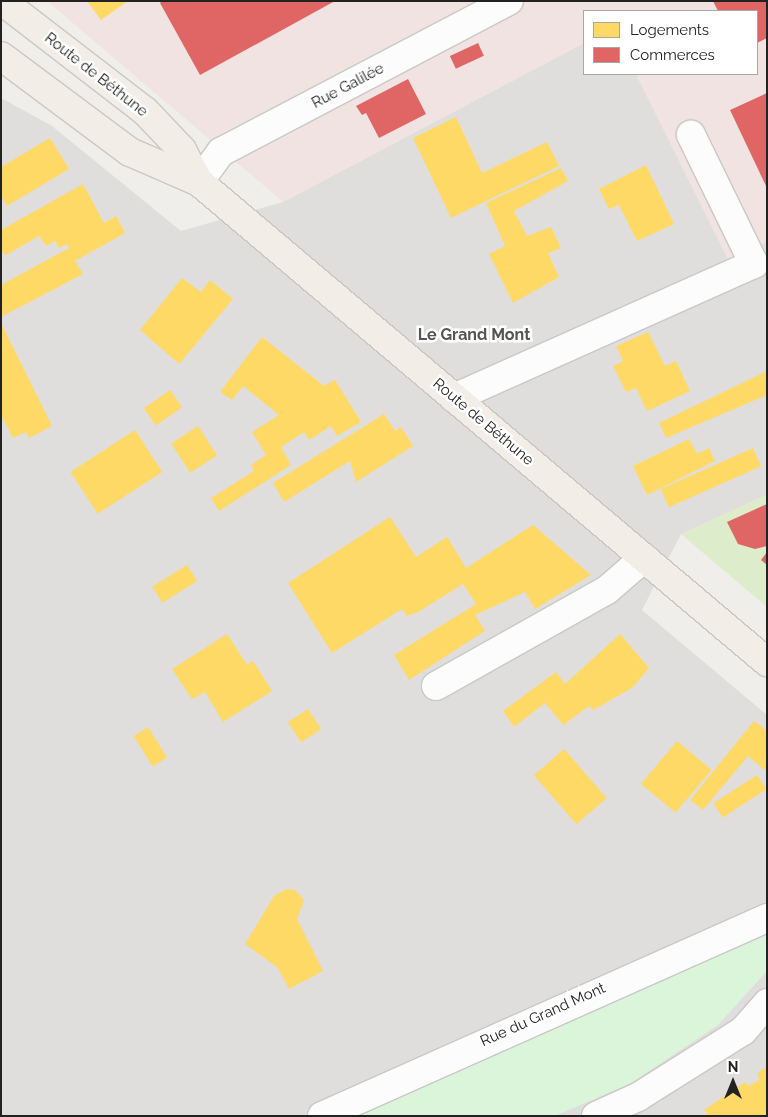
<!DOCTYPE html>
<meta charset="utf-8">
<style>
body{margin:0}
#map{position:relative;width:768px;height:1117px;overflow:hidden;background:#f0eeeb;font-family:Raleway,sans-serif}
div>[style]{position:absolute}
.residential>*{inset:0;background:#dfdedc}
.commercial>*{inset:0;background:#f1e3e1}
.grass>*{inset:0;background:#ddeccb}
.park>*{inset:0;background:#daf5da}
.homes>*{inset:0;background:#ffd966;transform-origin:0 0}
.shops>*{inset:0;background:#e06666;transform-origin:0 0}
.roads{filter:drop-shadow(1px 0 #c9c8c7) drop-shadow(-1px 0 #c9c8c7) drop-shadow(0 1px #c9c8c7) drop-shadow(0 -1px #c9c8c7)}
.minor>*{height:28px;margin:-14px;padding:0 14px;transform-origin:14px;border-radius:14px;background:#fdfcfc}
.major>*{height:28px;margin:-14px;padding:0 14px;transform-origin:14px;border-radius:14px;background:#f3ede7}
span{translate:-50% -50%;white-space:nowrap;text-align:center;line-height:1.15;-webkit-text-stroke:5px #fff;paint-order:stroke}
.street-label{font-size:15px;color:#222}
.neighbourhood-label{font-size:16px;color:#555;font-weight:700}
.frame{position:absolute;inset:0;border:2px solid #222;pointer-events:none}
.legend{position:absolute;left:583px;top:10px;width:175px;height:65px;box-sizing:border-box;background:#fff;border:1px solid #a7a7a7;margin:0;padding:6px 9px;list-style:none;font-size:15px;color:#222}
.legend li{display:flex;align-items:center;gap:10px;height:25px}
.legend b{width:25px;border:1px solid #a7a7a7}
.north{position:absolute;left:708px;top:1057px;width:50px;height:50px;-webkit-text-stroke:4px #fff;paint-order:stroke;rotate:0deg;font-size:14px;font-weight:700;line-height:20px;text-align:center;color:#222}
.north::after{content:'';display:block;margin:auto;width:18px;height:22px;background:#222;clip-path:polygon(50% 0,100% 100%,50% 72%,0 100%)}
</style>
<div id="map">
<div class="residential">
<div style="clip-path:polygon(584px 43px,584px 74px,636px 74px,728px 259px,767px 241px,767px 495px,681px 534px,642px 610px,767px 715px,767px 1116px,1px 1116px,1px 98px,52px 126px,181px 231px,283px 202px)"></div>
</div>
<div class="commercial">
<div style="clip-path:polygon(47px 1px,767px 1px,767px 241px,728px 259px,636px 74px,757px 74px,757px 11px,584px 11px,584px 43px,283px 202px)"></div>
</div>
<div class="grass">
<div style="clip-path:polygon(767px 495px,767px 607px,681px 534px)"></div>
</div>
<div class="park">
<div style="clip-path:polygon(767px 925px,767px 971px,718px 1025px,631px 1083px,555px 1116px,343px 1116px)"></div>
</div>
<div class="homes">
<div style="clip-path:polygon(87px 1px,128px 1px,101px 20px)"></div>
<div style="clip-path:polygon(456px 117px,482px 173px,547px 142px,559px 166px,451px 218px,413px 138px)"></div>
<div style="clip-path:polygon(50px 138px,69px 169px,7px 206px,1px 196px,1px 167px)"></div>
<div style="clip-path:polygon(646px 165px,674px 224px,637px 241px,619px 205px,609px 209px,599px 189px)"></div>
<div style="clip-path:polygon(561px 168px,568px 181px,514px 211px,527px 236px,551px 227px,561px 248px,548px 253px,559px 277px,513px 303px,489px 254px,505px 246px,486px 203px)"></div>
<div style="clip-path:polygon(83px 184px,104px 223px,116px 216px,125px 233px,75px 261px,83px 274px,1px 317px,1px 285px,69px 248px,67px 244px,59px 248px,55px 241px,46px 246px,39px 236px,6px 255px,1px 252px,1px 230px)"></div>
<div style="clip-path:polygon(182px 278px,201px 292px,210px 280px,233px 299px,179px 364px,140px 330px)"></div>
<div style="clip-path:polygon(1px 323px,52px 426px,29px 438px,26px 432px,13px 438px,1px 415px)"></div>
<div style="clip-path:polygon(648px 332px,665px 366px,676px 361px,690px 391px,647px 411px,636px 388px,626px 392px,613px 366px,623px 361px,616px 346px)"></div>
<div style="clip-path:polygon(262px 337px,324px 386px,335px 380px,361px 422px,337px 436px,331px 426px,309px 440px,304px 432px,281px 447px,291px 465px,219px 511px,211px 498px,254px 471px,251px 465px,266px 455px,252px 432px,279px 415px,243px 386px,232px 400px,220px 392px)"></div>
<div style="clip-path:polygon(767px 371px,767px 395px,666px 438px,659px 423px)"></div>
<div style="left:170px;top:390px;width:21px;height:32px;rotate:55deg"></div>
<div style="clip-path:polygon(384px 414px,395px 431px,401px 427px,413px 446px,356px 482px,350px 461px,284px 502px,273px 483px)"></div>
<div style="left:198px;top:426px;width:35px;height:32px;rotate:57deg"></div>
<div style="left:135px;top:430px;width:50px;height:77px;rotate:57deg"></div>
<div style="clip-path:polygon(689px 439px,697px 454px,709px 448px,715px 461px,647px 495px,633px 466px)"></div>
<div style="left:753px;top:448px;width:20px;height:101px;rotate:66deg"></div>
<div style="clip-path:polygon(390px 517px,416px 557px,447px 537px,466px 568px,533px 525px,591px 575px,535px 609px,525px 592px,475px 615px,485px 631px,409px 680px,394px 655px,476px 604px,463px 584px,418px 612px,407px 616px,402px 609px,332px 653px,288px 583px)"></div>
<div style="left:187px;top:565px;width:19px;height:41px;rotate:58deg"></div>
<div style="clip-path:polygon(227px 634px,247px 665px,253px 661px,272px 691px,223px 722px,205px 692px,192px 699px,172px 669px)"></div>
<div style="clip-path:polygon(620px 634px,649px 668px,632px 688px,593px 710px,589px 706px,563px 725px,545px 703px,514px 727px,503px 711px,556px 672px,565px 684px)"></div>
<div style="left:308px;top:709px;width:24px;height:24px;rotate:57deg"></div>
<div style="clip-path:polygon(754px 721px,767px 731px,767px 772px,748px 756px,703px 810px,690px 800px)"></div>
<div style="left:148px;top:727px;width:36px;height:17px;rotate:58deg"></div>
<div style="left:677px;top:741px;width:45px;height:56px;rotate:40deg"></div>
<div style="left:564px;top:749px;width:65px;height:40px;rotate:49deg"></div>
<div style="left:757px;top:775px;width:17px;height:52px;rotate:57deg"></div>
<div style="clip-path:polygon(286px 889px,295px 890px,304px 900px,297px 919px,323px 971px,289px 989px,278px 968px,245px 944px,274px 896px)"></div>
<div style="clip-path:polygon(767px 1066px,767px 1116px,708px 1116px,704px 1110px,745px 1082px,749px 1086px,760px 1079px,757px 1074px)"></div>
</div>
<div class="shops">
<div style="clip-path:polygon(335px 1px,200px 75px,160px 3px,162px 1px)"></div>
<div style="clip-path:polygon(713px 1px,767px 1px,767px 38px,757px 43px,757px 11px,718px 11px)"></div>
<div style="left:478px;top:43px;width:14px;height:31px;rotate:65deg"></div>
<div style="clip-path:polygon(408px 79px,426px 114px,379px 138px,366px 113px,362px 115px,356px 106px)"></div>
<div style="clip-path:polygon(767px 93px,767px 188px,730px 110px)"></div>
<div style="clip-path:polygon(767px 504px,767px 546px,755px 549px,738px 544px,727px 522px)"></div>
<div style="clip-path:polygon(767px 552px,767px 565px,761px 560px)"></div>
</div>
<div class="roads">
<div class="minor">
<div style="left:199px;top:182px;width:37px;rotate:-54deg"></div>
<div style="left:221px;top:152px;width:325px;rotate:-27.7deg"></div>
<div style="left:454px;top:398px;width:329px;rotate:-24.1deg"></div>
<div style="left:754px;top:264px;width:144px;rotate:-116deg"></div>
<div style="left:436px;top:686px;width:196px;rotate:-29.3deg"></div>
<div style="left:607px;top:590px;width:49px;rotate:-40.9deg"></div>
<div style="left:322px;top:1116px;width:487px;rotate:-24deg"></div>
<div style="left:596px;top:1116px;width:46px;rotate:-24.3deg"></div>
<div style="left:638px;top:1097px;width:124px;rotate:-32.2deg"></div>
<div style="left:743px;top:1031px;width:37px;rotate:-49deg"></div>
</div>
<div class="major">
<div style="left:2px;top:1px;width:180px;rotate:37.6deg"></div>
<div style="left:145px;top:111px;width:54px;rotate:46.5deg"></div>
<div style="left:182px;top:150px;width:36px;rotate:62deg"></div>
<div style="left:1px;top:56px;width:161px;rotate:36.7deg"></div>
<div style="left:130px;top:152px;width:75px;rotate:23.5deg"></div>
<div style="left:199px;top:182px;width:744px;rotate:40.2deg"></div>
</div>
</div>
<div class="street-label">
<span style="left:96px;top:75px;rotate:38deg">Route de Béthune</span>
<span style="left:348px;top:86px;rotate:-28deg">Rue Galilée</span>
<span style="left:483px;top:422px;rotate:40deg">Route de Béthune</span>
<span style="left:543px;top:1015px;rotate:-24deg">Rue du Grand Mont</span>
</div>
<div class="neighbourhood-label">
<span style="left:474px;top:335px">Le Grand Mont</span>
</div>
<div class="frame"></div>
<ul class="legend">
<li><b style="height:14px;background:#ffd966"></b>Logements</li>
<li><b style="height:14px;background:#e06666"></b>Commerces</li>
</ul>
<div class="north">N</div>
</div>
